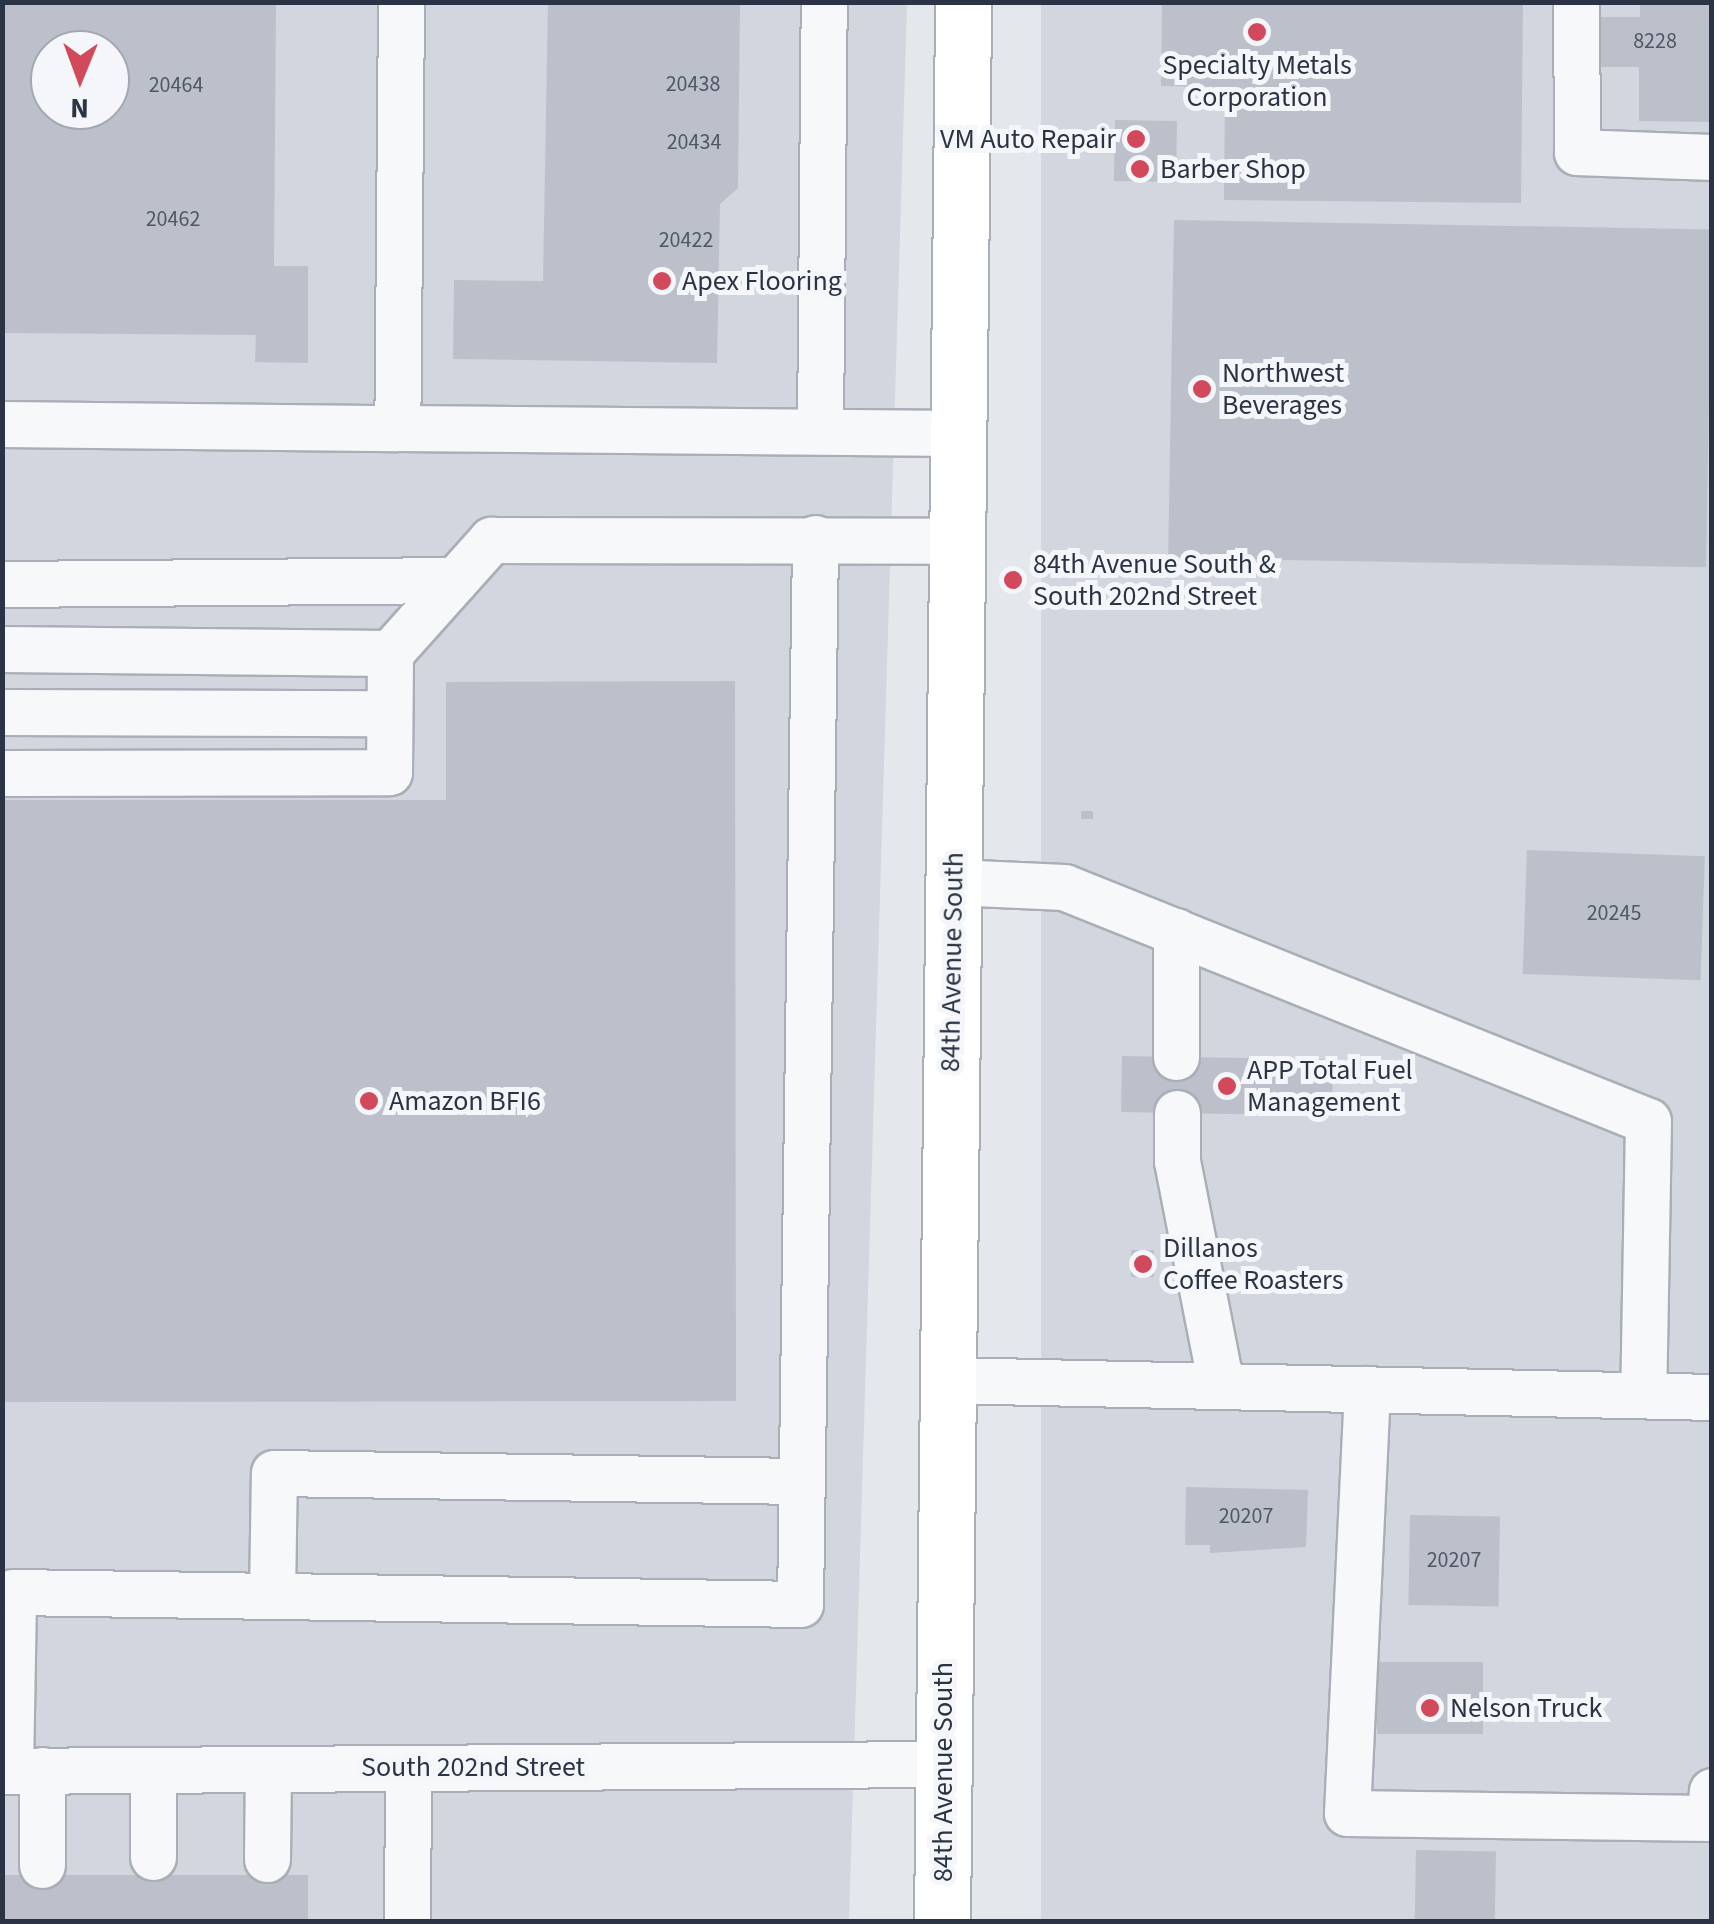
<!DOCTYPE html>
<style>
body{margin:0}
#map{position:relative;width:1714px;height:1924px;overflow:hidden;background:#e4e7ec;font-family:"Source Sans 3",sans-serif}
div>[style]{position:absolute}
.built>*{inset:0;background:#d2d6de;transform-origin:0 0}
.building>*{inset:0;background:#bbc0ca;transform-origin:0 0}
.roads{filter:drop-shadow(2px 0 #a9aeb7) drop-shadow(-2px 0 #a9aeb7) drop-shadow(0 2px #a9aeb7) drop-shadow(0 -2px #a9aeb7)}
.minor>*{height:45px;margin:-22.5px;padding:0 22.5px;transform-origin:22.5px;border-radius:22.5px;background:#f7f8fa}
.major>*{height:55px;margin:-27.5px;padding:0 27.5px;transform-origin:27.5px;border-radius:27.5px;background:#fff}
.dots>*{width:28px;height:28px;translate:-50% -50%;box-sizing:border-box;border:5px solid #f4f6f9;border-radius:50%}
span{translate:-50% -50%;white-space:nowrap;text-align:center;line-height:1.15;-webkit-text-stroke:10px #f4f6f9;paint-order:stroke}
.number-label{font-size:22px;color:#4f5766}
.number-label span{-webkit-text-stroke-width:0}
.poi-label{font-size:28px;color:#2b3445}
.right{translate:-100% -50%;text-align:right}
.left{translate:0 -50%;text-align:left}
.street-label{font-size:28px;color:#2b3445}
.frame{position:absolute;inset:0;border:5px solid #2b3445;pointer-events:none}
.north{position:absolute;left:30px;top:30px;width:100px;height:100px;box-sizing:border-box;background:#f4f6f9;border:2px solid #a4a8b1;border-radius:50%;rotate:181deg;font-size:28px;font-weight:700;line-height:40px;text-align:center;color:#2b3445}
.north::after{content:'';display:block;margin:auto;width:35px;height:45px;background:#d1495b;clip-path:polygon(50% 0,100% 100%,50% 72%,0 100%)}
</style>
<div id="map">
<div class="built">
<div style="clip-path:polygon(evenodd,3px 3px,907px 3px,849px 1921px,3px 1922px,3px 3px,50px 50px,110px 50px,110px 110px,50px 110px,50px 50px)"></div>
<div style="left:1041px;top:3px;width:670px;height:1919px"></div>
</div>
<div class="building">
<div style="clip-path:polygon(evenodd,2px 2px,276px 2px,274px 266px,308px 266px,308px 363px,255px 362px,256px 335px,2px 333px,2px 2px,50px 50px,110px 50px,110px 110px,50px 110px,50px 50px)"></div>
<div style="clip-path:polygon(548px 2px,740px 2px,738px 188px,720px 204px,717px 363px,453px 359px,454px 280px,543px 281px)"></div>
<div style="clip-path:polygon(1162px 2px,1523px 2px,1521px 203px,1224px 200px,1225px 87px,1161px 86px)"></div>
<div style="clip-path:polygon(1640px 2px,1712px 2px,1712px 122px,1639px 121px,1639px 67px,1599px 67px,1600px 17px,1640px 17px)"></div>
<div style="left:1115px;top:120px;width:62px;height:61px;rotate:1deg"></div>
<div style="left:1174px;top:220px;width:538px;height:338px;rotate:1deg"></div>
<div style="clip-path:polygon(735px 681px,736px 1401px,2px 1402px,2px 800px,446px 800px,446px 682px)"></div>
<div style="left:1081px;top:811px;width:12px;height:8px"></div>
<div style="left:1527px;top:850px;width:178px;height:124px;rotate:2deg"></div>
<div style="left:1122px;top:1056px;width:211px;height:56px;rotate:1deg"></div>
<div style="left:1131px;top:1250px;width:23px;height:27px"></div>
<div style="clip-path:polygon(1186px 1487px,1308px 1490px,1306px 1547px,1210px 1553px,1210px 1545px,1185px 1545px)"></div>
<div style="left:1410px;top:1515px;width:90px;height:90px;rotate:1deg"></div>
<div style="left:1483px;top:1662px;width:72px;height:106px;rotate:90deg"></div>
<div style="left:1416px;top:1850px;width:80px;height:72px;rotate:1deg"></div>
<div style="left:2px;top:1875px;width:306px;height:47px"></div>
</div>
<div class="roads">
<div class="minor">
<div style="left:401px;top:2px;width:426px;rotate:90.5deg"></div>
<div style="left:397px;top:428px;width:561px;rotate:0.51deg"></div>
<div style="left:1576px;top:2px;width:150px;rotate:89.6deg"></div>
<div style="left:1577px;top:152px;width:135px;rotate:2.1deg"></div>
<div style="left:2px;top:424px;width:395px;rotate:0.6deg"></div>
<div style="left:820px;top:431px;width:429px;rotate:-89.5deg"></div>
<div style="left:2px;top:584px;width:453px;rotate:-0.5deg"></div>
<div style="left:2px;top:649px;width:388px;rotate:0.6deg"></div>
<div style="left:2px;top:712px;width:380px;rotate:0.2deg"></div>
<div style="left:2px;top:773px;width:387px;rotate:-0.1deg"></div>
<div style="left:389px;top:772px;width:119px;rotate:-89.5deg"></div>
<div style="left:390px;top:653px;width:152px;rotate:-48.2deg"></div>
<div style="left:491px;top:540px;width:466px;rotate:0.1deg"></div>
<div style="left:953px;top:882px;width:111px;rotate:2.6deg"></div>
<div style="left:1064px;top:887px;width:629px;rotate:21.84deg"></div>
<div style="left:1648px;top:1121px;width:274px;rotate:91deg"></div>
<div style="left:1176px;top:1057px;width:126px;rotate:-90deg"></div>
<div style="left:1177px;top:1113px;width:48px;rotate:90deg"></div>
<div style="left:1177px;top:1161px;width:229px;rotate:78.9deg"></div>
<div style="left:947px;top:1380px;width:765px;rotate:1.27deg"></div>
<div style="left:1367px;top:1389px;width:424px;rotate:92.7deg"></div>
<div style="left:1347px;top:1813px;width:363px;rotate:0.8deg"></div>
<div style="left:1710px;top:1818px;width:27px;rotate:-86deg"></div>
<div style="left:272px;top:1596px;width:123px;rotate:-89.1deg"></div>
<div style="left:274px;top:1473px;width:527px;rotate:0.87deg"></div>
<div style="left:10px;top:1770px;width:178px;rotate:-89deg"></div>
<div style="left:13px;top:1592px;width:787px;rotate:0.87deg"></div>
<div style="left:800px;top:1604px;width:1066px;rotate:-89.19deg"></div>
<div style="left:2px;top:1771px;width:941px;rotate:-0.43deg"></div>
<div style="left:153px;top:1857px;width:87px;rotate:-90deg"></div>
<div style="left:267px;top:1859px;width:90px;rotate:-89.4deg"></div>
<div style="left:42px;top:1865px;width:95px;rotate:-90deg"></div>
<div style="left:407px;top:1922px;width:154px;rotate:-89.6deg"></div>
</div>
<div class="major">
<div style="left:942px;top:1922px;width:1920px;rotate:-89.37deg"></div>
</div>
</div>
<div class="dots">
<div style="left:1257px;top:32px;background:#d1495b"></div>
<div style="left:1136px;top:139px;background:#d1495b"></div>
<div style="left:1140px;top:169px;background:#d1495b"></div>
<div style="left:662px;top:281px;background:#d1495b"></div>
<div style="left:1202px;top:389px;background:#d1495b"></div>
<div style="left:1013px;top:580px;background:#d1495b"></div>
<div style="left:1227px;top:1086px;background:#d1495b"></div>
<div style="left:369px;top:1101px;background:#d1495b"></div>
<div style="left:1143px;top:1264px;background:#d1495b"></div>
<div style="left:1430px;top:1708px;background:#d1495b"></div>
</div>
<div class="number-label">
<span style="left:1655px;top:42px">8228</span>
<span style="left:693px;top:85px">20438</span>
<span style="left:176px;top:86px">20464</span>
<span style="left:694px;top:143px">20434</span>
<span style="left:173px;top:220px">20462</span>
<span style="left:686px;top:241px">20422</span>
<span style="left:1614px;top:914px">20245</span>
<span style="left:1246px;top:1517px">20207</span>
<span style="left:1454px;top:1561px">20207</span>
</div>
<div class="poi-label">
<span style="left:1257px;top:81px">Specialty Metals<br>Corporation</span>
<span class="right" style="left:1116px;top:139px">VM Auto Repair</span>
<span class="left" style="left:1160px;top:169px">Barber Shop</span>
<span class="left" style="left:682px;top:281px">Apex Flooring</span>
<span class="left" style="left:1222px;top:389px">Northwest<br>Beverages</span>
<span class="left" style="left:1033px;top:580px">84th Avenue South &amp;<br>South 202nd Street</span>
<span class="left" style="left:1247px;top:1086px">APP Total Fuel<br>Management</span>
<span class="left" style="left:389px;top:1101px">Amazon BFI6</span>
<span class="left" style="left:1163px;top:1264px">Dillanos<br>Coffee Roasters</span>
<span class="left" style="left:1450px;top:1708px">Nelson Truck</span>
</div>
<div class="street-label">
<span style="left:952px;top:962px;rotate:-89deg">84th Avenue South</span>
<span style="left:473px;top:1767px">South 202nd Street</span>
<span style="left:943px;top:1772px;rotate:-90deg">84th Avenue South</span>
</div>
<div class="frame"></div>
<div class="north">N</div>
</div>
